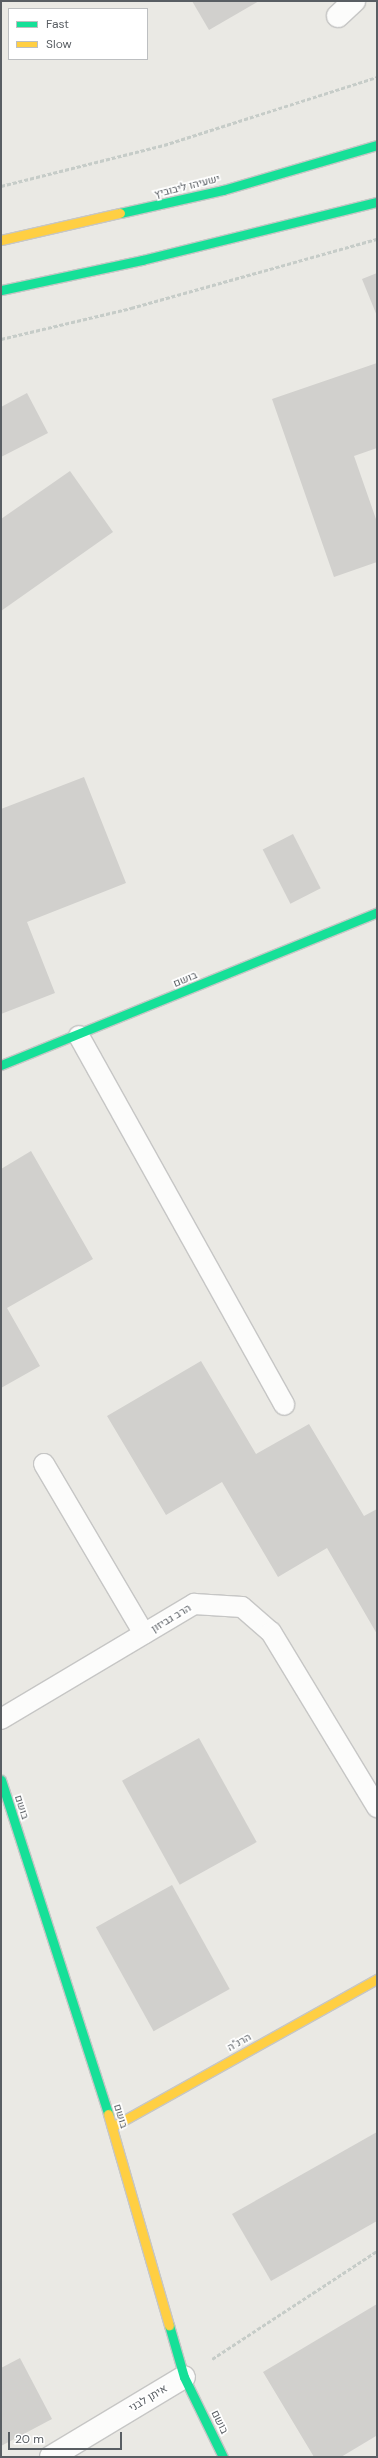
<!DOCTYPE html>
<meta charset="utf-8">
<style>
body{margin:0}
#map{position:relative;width:378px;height:2458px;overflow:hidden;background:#eae9e4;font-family:"DM Sans",Heebo,sans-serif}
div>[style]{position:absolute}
.building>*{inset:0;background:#d1d0cd;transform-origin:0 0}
.path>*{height:2.5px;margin-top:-1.25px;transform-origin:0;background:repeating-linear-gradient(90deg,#c6ccc8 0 4px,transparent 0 6px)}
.roads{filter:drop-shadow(1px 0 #c6c6c5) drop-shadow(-1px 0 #c6c6c5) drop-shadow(0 1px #c6c6c5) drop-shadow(0 -1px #c6c6c5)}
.lane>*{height:20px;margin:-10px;padding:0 10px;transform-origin:10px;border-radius:10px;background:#fcfcfb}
.street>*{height:22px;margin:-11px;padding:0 11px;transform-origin:11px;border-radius:11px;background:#fcfcfb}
.fast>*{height:9px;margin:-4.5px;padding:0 4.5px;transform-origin:4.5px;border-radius:4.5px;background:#16e098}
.slow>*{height:9px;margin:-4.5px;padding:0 4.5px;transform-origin:4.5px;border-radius:4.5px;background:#ffcf43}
span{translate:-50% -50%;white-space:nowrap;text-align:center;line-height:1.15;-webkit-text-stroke:3.5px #fff;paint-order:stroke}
.street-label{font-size:11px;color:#595e63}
.frame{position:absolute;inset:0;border:2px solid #595e63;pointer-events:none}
.legend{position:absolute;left:8px;top:8px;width:140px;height:52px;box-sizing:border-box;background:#fff;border:1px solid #bdbfc1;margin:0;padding:5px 7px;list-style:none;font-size:12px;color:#595e63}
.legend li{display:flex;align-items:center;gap:8px;height:20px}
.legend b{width:20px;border:1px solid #bdbfc1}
.scale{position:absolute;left:8px;top:2432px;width:114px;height:18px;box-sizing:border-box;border:2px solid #595e63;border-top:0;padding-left:5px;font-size:12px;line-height:14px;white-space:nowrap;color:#595e63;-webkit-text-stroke:3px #fff;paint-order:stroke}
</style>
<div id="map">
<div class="building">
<div style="clip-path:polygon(192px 1px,259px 1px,209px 30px)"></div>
<div style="clip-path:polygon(377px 273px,377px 316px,362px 279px)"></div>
<div style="clip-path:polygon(377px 363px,377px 448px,354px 456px,377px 522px,377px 562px,334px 577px,272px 399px)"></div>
<div style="clip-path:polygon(27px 393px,48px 433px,1px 457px,1px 407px)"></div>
<div style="clip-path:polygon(70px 471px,113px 532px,1px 611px,1px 519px)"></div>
<div style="clip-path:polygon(84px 777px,126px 883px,27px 922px,55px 993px,1px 1014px,1px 809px)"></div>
<div style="left:293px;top:834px;width:61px;height:34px;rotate:63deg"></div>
<div style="clip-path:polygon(31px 1151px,93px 1259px,7px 1308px,40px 1366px,1px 1388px,1px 1169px)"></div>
<div style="clip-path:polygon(201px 1361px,256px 1454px,309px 1424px,364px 1516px,377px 1509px,377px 1634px,327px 1548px,278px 1577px,222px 1482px,166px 1515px,107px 1416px)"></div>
<div style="left:199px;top:1738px;width:119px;height:88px;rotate:61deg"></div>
<div style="left:172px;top:1885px;width:119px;height:87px;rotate:61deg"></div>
<div style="clip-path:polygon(377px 2132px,377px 2221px,271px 2281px,232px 2214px)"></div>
<div style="clip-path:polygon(377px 2304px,377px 2438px,376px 2436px,341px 2457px,314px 2457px,263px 2372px)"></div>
<div style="clip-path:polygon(20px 2358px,52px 2419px,1px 2446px,1px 2368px)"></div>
</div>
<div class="path">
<div style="left:1px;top:186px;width:168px;rotate:-14.1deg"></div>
<div style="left:164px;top:145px;width:224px;rotate:-17.7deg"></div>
<div style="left:1px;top:339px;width:134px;rotate:-13.4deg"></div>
<div style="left:131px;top:308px;width:255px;rotate:-15.7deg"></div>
<div style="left:212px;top:2359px;width:197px;rotate:-33.2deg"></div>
</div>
<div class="roads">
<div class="lane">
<div style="left:79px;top:1036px;width:422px;rotate:60.9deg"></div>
<div style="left:44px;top:1464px;width:197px;rotate:59.5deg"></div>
<div style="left:1px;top:1719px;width:225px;rotate:-30.8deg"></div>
<div style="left:194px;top:1604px;width:48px;rotate:3.6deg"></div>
<div style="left:242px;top:1607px;width:38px;rotate:41deg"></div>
<div style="left:271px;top:1632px;width:205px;rotate:58.8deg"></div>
</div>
<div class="street">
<div style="left:338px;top:16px;width:22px;rotate:-43deg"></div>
<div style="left:51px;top:2457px;width:155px;rotate:-31deg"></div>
</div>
<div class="fast">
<div style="left:120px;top:213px;width:106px;rotate:-12.6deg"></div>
<div style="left:223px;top:190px;width:160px;rotate:-16.3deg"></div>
<div style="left:1px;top:290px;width:144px;rotate:-12deg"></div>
<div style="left:142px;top:260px;width:242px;rotate:-13.9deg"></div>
<div style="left:1px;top:1065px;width:406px;rotate:-22.1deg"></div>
<div style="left:1px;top:1780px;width:351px;rotate:72.2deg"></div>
<div style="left:169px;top:2325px;width:54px;rotate:73.9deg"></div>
<div style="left:184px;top:2377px;width:89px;rotate:64deg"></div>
</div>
<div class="slow">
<div style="left:1px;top:240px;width:122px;rotate:-12.8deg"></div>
<div style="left:108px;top:2114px;width:220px;rotate:73.9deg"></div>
<div style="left:112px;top:2127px;width:304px;rotate:-29.2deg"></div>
</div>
</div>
<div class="street-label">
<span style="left:187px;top:186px;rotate:-14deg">ישעיהו ליבוביץ</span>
<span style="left:185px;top:979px;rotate:-23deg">בושם</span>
<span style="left:171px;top:1618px;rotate:-31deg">הרב גביזון</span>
<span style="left:22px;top:1807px;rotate:72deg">בושם</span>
<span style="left:239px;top:2042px;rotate:-29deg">הרנ"ה</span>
<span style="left:121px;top:2116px;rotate:73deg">בושם</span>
<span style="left:148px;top:2398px;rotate:-31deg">איתן לבני</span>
<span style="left:220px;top:2422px;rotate:64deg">בושם</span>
</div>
<div class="frame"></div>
<ul class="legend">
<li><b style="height:5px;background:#16e098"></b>Fast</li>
<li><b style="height:5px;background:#ffcf43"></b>Slow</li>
</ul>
<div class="scale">20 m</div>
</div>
